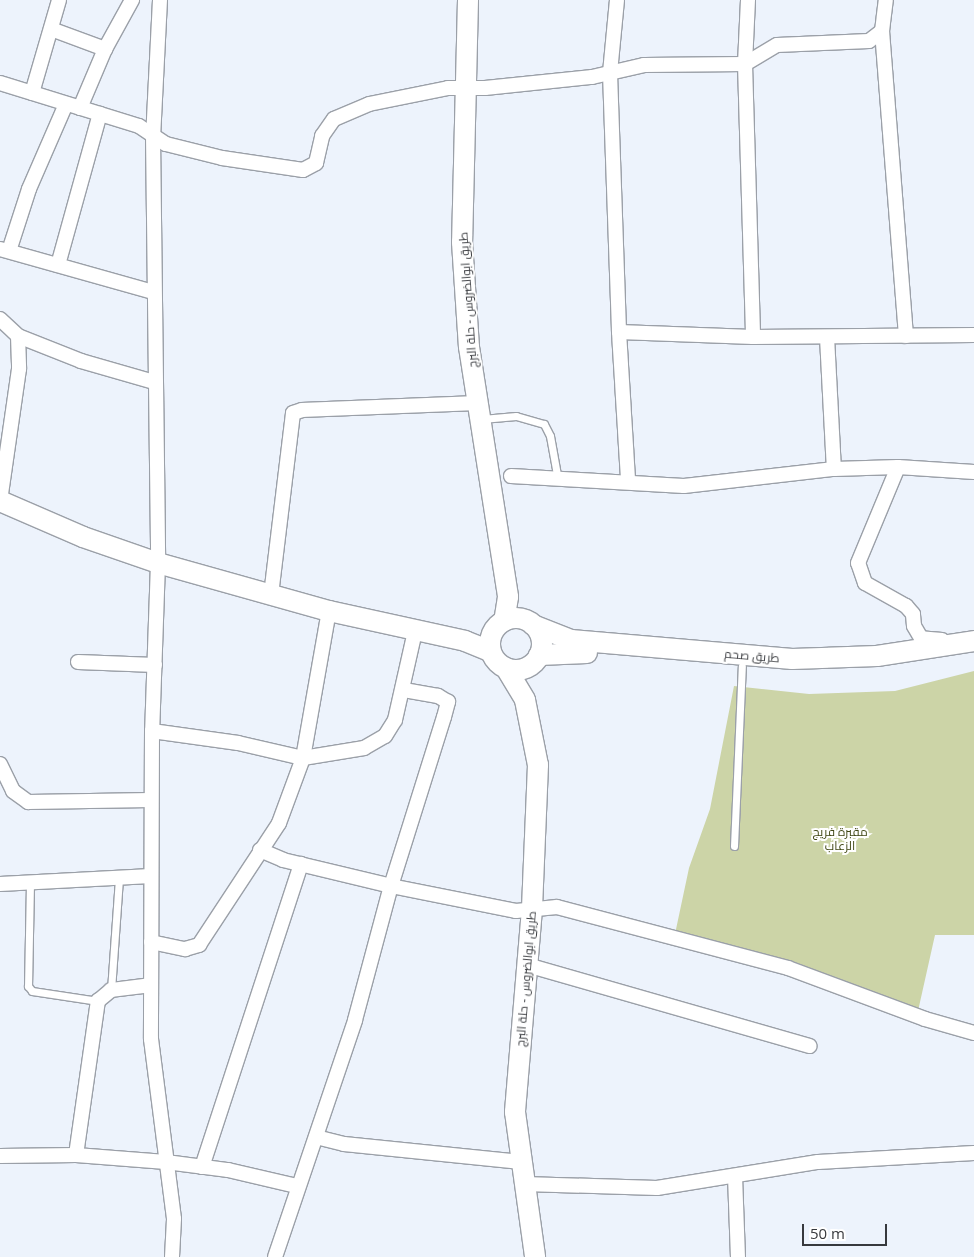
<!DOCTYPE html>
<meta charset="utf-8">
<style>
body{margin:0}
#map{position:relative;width:974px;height:1257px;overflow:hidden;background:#edf3fc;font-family:"Open Sans",Cairo,sans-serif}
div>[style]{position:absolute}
.green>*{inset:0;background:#ccd4a7}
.roads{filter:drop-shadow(1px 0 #9ba0a8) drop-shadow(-1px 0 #9ba0a8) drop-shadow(0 1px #9ba0a8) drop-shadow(0 -1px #9ba0a8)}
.lane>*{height:7px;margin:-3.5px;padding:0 3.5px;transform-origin:3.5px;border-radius:3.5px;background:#fff}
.street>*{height:14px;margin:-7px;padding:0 7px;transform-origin:7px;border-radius:7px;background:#fff}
.secondary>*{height:20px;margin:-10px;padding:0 10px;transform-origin:10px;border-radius:10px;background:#fff}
.secondary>.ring{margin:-10px;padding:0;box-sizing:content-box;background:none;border:20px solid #fff;border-radius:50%}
span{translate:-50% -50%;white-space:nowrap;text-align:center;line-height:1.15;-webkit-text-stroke:4px #fff;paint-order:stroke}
.street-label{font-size:12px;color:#37393d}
.park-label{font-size:12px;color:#404715}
.scale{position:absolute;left:802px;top:1224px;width:85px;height:22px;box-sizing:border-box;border:2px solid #37393d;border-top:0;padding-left:6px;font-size:15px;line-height:18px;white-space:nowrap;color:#37393d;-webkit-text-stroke:4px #fff;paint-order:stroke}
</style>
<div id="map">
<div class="green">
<div style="clip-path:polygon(974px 671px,974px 935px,935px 935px,918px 1011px,835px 977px,675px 934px,689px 868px,710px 809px,734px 686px,809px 694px,895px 691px)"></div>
</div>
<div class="roads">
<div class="lane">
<div style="left:482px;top:419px;width:34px;rotate:-5deg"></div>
<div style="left:516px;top:416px;width:29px;rotate:16deg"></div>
<div style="left:544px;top:424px;width:13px;rotate:63deg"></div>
<div style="left:550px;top:436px;width:45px;rotate:79.7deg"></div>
<div style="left:734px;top:846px;width:180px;rotate:-87.5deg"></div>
<div style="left:30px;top:883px;width:103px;rotate:91.1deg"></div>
<div style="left:28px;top:986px;width:6px;rotate:51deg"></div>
<div style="left:32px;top:991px;width:67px;rotate:8.6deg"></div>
<div style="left:111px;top:990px;width:112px;rotate:-85.9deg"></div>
</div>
<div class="street">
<div style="left:160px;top:0;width:136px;rotate:92.9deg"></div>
<div style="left:153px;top:136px;width:427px;rotate:89.3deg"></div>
<div style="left:158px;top:563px;width:168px;rotate:92deg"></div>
<div style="left:152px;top:731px;width:308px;rotate:90.2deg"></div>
<div style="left:151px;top:1039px;width:181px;rotate:82.7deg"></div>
<div style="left:174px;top:1219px;width:38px;rotate:93deg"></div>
<div style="left:617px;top:0;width:73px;rotate:95.5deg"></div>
<div style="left:610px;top:73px;width:259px;rotate:88deg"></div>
<div style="left:619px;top:332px;width:134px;rotate:2.1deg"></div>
<div style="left:753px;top:337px;width:221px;rotate:-0.5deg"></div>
<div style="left:748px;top:0;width:64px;rotate:92.7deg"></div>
<div style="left:745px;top:64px;width:273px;rotate:88.3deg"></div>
<div style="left:51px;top:29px;width:58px;rotate:20.3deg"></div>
<div style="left:882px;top:31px;width:306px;rotate:85.5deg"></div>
<div style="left:0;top:83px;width:145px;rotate:17.2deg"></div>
<div style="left:139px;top:126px;width:32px;rotate:34deg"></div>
<div style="left:166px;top:144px;width:58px;rotate:14deg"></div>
<div style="left:222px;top:158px;width:82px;rotate:8.4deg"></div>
<div style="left:303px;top:170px;width:15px;rotate:-28deg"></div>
<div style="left:316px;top:163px;width:28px;rotate:-77deg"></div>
<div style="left:322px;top:136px;width:21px;rotate:-55deg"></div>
<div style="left:334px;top:119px;width:38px;rotate:-23deg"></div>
<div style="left:369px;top:104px;width:81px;rotate:-11.4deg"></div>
<div style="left:448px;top:88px;width:37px"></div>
<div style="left:485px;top:88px;width:108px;rotate:-5.9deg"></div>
<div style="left:592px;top:77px;width:53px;rotate:-13deg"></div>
<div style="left:644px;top:65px;width:101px;rotate:-0.6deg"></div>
<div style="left:745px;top:64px;width:37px;rotate:-31deg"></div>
<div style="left:777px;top:45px;width:92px;rotate:-2.5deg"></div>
<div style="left:869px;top:41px;width:16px;rotate:-38deg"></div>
<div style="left:882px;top:31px;width:31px;rotate:-83deg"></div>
<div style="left:32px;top:93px;width:97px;rotate:-73.8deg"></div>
<div style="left:80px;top:108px;width:64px;rotate:-67deg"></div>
<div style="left:105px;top:49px;width:56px;rotate:-61.1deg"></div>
<div style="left:0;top:249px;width:159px;rotate:15.7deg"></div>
<div style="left:9px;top:251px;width:65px;rotate:-72.1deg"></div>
<div style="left:29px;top:189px;width:93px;rotate:-66.5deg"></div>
<div style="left:58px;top:265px;width:157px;rotate:-74.5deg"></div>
<div style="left:0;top:319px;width:25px;rotate:43deg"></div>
<div style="left:18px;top:336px;width:33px;rotate:88deg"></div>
<div style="left:19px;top:369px;width:133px;rotate:98.2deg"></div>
<div style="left:619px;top:332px;width:149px;rotate:86.5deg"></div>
<div style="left:18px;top:336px;width:68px;rotate:21.6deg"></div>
<div style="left:81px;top:361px;width:76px;rotate:16deg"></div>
<div style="left:827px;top:337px;width:132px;rotate:87deg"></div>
<div style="left:511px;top:476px;width:173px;rotate:3.3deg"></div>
<div style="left:684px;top:486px;width:151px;rotate:-6.5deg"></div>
<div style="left:834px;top:469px;width:64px;rotate:-1.8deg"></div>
<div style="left:271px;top:595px;width:183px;rotate:-83.1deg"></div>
<div style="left:293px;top:413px;width:9px;rotate:-18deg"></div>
<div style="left:302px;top:410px;width:175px;rotate:-2.3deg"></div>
<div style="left:942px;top:640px;width:21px;rotate:-175deg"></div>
<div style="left:921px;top:638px;width:14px;rotate:-120deg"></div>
<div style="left:914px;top:626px;width:12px;rotate:-95deg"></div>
<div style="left:913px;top:614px;width:11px;rotate:-131deg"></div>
<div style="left:906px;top:606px;width:47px;rotate:-150.7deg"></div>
<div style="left:865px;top:583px;width:21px;rotate:-109deg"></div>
<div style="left:858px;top:563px;width:104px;rotate:-67.4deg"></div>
<div style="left:898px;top:467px;width:76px;rotate:3.8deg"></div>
<div style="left:78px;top:662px;width:77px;rotate:2.2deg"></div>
<div style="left:152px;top:731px;width:87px;rotate:7.9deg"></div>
<div style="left:238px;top:743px;width:67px;rotate:13deg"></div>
<div style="left:303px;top:758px;width:62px;rotate:-9.3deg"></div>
<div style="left:364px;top:748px;width:24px;rotate:-30deg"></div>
<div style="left:385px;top:736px;width:19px;rotate:-58deg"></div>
<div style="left:395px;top:720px;width:91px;rotate:-77.3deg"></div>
<div style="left:0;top:764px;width:30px;rotate:64deg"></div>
<div style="left:13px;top:791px;width:19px;rotate:36deg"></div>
<div style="left:28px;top:802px;width:123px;rotate:-0.9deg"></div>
<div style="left:260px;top:850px;width:25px;rotate:23deg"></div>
<div style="left:283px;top:860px;width:111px;rotate:13.5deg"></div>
<div style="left:391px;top:886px;width:127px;rotate:11.3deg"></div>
<div style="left:516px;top:911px;width:41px;rotate:-5.6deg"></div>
<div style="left:557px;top:907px;width:239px;rotate:14.8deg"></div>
<div style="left:788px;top:968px;width:146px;rotate:20.4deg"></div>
<div style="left:925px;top:1019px;width:51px;rotate:15.9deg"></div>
<div style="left:0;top:884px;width:151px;rotate:-3deg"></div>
<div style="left:151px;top:942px;width:35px;rotate:12deg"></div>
<div style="left:185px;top:949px;width:15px;rotate:-16deg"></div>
<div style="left:199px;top:945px;width:146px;rotate:-56.7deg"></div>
<div style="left:279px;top:823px;width:69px;rotate:-69.7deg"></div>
<div style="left:303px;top:758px;width:149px;rotate:-80deg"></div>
<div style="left:527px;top:965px;width:294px;rotate:16deg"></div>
<div style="left:316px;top:1137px;width:29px;rotate:14deg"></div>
<div style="left:344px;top:1144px;width:178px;rotate:5.8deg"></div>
<div style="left:76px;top:1155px;width:156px;rotate:-81.9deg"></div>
<div style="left:98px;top:1001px;width:17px;rotate:-40deg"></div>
<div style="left:111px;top:990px;width:40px;rotate:-7.1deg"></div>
<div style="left:0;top:1156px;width:76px;rotate:-0.8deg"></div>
<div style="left:76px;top:1155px;width:90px;rotate:4.4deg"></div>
<div style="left:166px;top:1162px;width:63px;rotate:7.4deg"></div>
<div style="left:228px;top:1170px;width:71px;rotate:13.1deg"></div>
<div style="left:202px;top:1167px;width:319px;rotate:-71.9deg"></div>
<div style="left:735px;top:1176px;width:81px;rotate:87.9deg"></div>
<div style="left:524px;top:1184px;width:133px;rotate:1.7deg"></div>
<div style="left:657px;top:1188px;width:163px;rotate:-9.2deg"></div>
<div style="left:818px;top:1162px;width:156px;rotate:-3.3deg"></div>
<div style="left:275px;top:1257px;width:250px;rotate:-71.3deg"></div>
<div style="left:355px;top:1020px;width:139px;rotate:-75deg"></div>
<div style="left:391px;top:886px;width:177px;rotate:-72.6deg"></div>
<div style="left:444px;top:717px;width:16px;rotate:-75deg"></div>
<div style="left:448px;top:702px;width:12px;rotate:-149deg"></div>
<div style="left:438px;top:696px;width:36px;rotate:-170deg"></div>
</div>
<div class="secondary">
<div style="left:468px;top:0;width:242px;rotate:91.4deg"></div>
<div style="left:462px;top:242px;width:105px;rotate:86.2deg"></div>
<div style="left:469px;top:347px;width:253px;rotate:81.1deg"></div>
<div style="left:508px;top:597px;width:24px;rotate:99deg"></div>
<div style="left:0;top:501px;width:90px;rotate:23.4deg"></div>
<div style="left:83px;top:537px;width:79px;rotate:19.1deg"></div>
<div style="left:158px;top:563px;width:178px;rotate:15.7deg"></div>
<div style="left:329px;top:611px;width:139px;rotate:12.4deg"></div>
<div style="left:465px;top:641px;width:27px;rotate:22deg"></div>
<div class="ring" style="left:490px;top:618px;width:32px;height:32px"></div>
<div style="left:533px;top:625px;width:41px;rotate:21.5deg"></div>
<div style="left:571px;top:640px;width:222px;rotate:4.9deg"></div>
<div style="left:792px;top:659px;width:85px;rotate:-2deg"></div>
<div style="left:877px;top:656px;width:98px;rotate:-8.8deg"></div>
<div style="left:539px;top:655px;width:48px;rotate:-2.4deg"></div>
<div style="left:506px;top:668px;width:37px;rotate:59deg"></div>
<div style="left:525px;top:700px;width:66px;rotate:78.7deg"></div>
<div style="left:538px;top:765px;width:144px;rotate:92.4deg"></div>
<div style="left:532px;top:909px;width:204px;rotate:94.8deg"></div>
<div style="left:515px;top:1112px;width:146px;rotate:82.1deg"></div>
</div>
</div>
<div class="street-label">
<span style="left:468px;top:300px;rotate:-94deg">طريق ابوالضروس - حلة البرج</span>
<span style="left:752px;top:656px;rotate:5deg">طريق صحم</span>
<span style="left:526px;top:979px;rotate:-85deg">طريق ابوالضروس - حلة البرج</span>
</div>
<div class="park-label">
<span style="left:840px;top:839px">مقبرة فريج<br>الزعاب</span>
</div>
<div class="scale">50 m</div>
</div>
